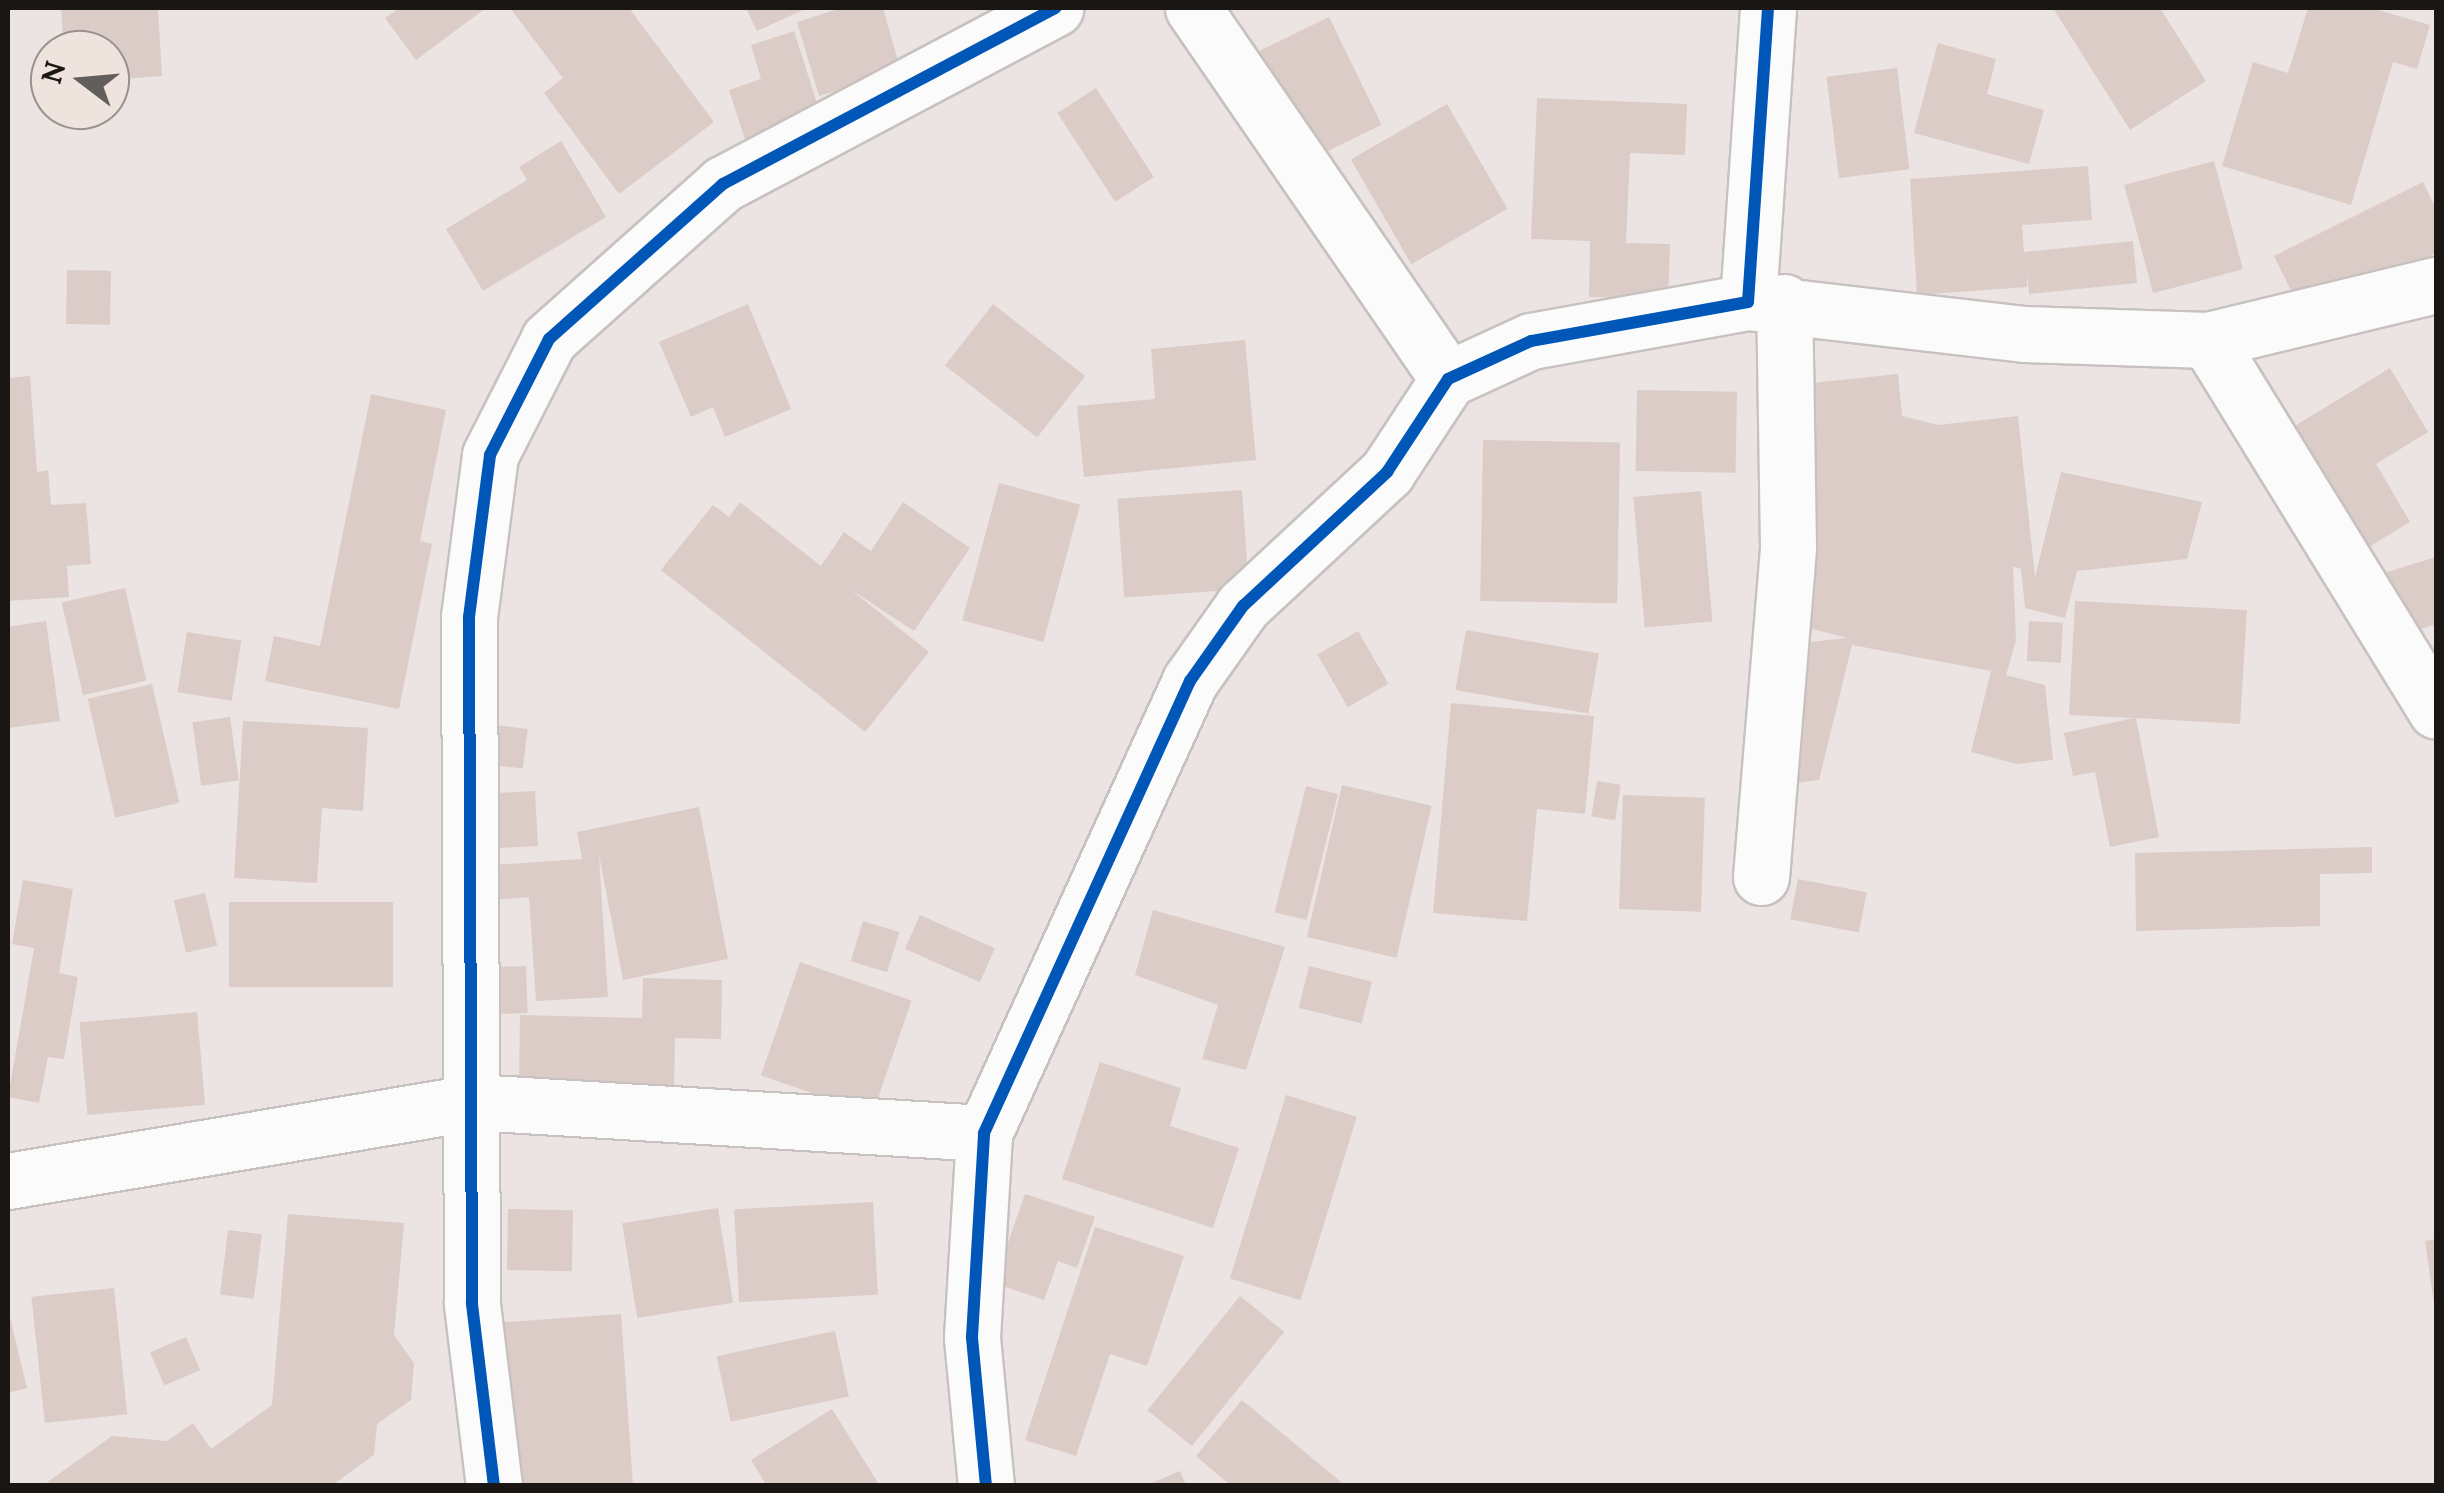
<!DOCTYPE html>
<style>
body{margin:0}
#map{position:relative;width:2444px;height:1493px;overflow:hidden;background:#ebe4e2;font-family:Lora,serif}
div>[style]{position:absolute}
.building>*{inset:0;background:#dcccc7;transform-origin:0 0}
.roads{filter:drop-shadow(2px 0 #c7c2c0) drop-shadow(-2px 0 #c7c2c0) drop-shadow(0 2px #c7c2c0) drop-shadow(0 -2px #c7c2c0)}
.minor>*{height:55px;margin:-27.5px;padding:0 27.5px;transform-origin:27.5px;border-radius:27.5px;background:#fcfbfb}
.cycleway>*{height:12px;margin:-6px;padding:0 6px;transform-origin:6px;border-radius:6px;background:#0057b8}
span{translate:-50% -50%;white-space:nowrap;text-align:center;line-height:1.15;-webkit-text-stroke:8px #efe3de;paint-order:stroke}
.frame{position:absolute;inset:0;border:10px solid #191614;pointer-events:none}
.north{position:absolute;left:30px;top:30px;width:100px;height:100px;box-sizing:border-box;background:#efe3de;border:2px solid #99918d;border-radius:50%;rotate:286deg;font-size:28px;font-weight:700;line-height:40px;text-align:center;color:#191614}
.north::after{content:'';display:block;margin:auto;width:35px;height:45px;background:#625e5c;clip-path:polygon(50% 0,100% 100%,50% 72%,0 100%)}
</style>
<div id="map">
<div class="building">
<div style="clip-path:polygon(61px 8px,158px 8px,162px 76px,110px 80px,110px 50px,64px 50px)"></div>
<div style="clip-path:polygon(400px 8px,486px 8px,416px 60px,385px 18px)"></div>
<div style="clip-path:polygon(510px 8px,629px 8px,714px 122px,619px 194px,544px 93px,563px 78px)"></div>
<div style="clip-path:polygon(746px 8px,807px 8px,757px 31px)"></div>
<div style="clip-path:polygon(842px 8px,883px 8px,901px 71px,819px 96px,797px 22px)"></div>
<div style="clip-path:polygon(2053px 8px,2160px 8px,2206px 81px,2130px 130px)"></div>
<div style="clip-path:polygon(2308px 8px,2371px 8px,2430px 25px,2417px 69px,2393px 62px,2351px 205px,2222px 166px,2253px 62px,2288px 73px)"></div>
<div style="left:1329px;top:17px;width:120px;height:96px;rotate:64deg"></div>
<div style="clip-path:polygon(794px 31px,822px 119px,746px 143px,729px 90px,761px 79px,751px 45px)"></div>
<div style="clip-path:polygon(1938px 43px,1996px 59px,1987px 94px,2044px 110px,2029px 164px,1914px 133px)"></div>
<div style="left:1897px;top:68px;width:102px;height:71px;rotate:83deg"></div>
<div style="left:1096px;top:88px;width:106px;height:46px;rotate:57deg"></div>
<div style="clip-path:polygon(1537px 98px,1687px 104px,1685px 155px,1630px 153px,1626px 243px,1670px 244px,1668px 298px,1589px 297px,1590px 241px,1531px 239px)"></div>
<div style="left:1447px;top:104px;width:121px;height:111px;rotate:60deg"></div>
<div style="clip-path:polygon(561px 141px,606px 217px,483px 291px,446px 229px,527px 180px,519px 167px)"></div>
<div style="left:2214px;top:161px;width:112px;height:93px;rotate:75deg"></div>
<div style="clip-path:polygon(2088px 166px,2092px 220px,2022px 225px,2024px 252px,2133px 241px,2137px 283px,2029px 294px,2027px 272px,2027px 287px,1917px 295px,1910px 179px)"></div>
<div style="clip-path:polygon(2423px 182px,2436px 209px,2436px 253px,2305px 319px,2274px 256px)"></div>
<div style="left:67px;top:270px;width:44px;height:54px;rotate:1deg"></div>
<div style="clip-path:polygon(748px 304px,791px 409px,725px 437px,713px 407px,691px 417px,659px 342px)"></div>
<div style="left:993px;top:304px;width:117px;height:78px;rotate:38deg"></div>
<div style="clip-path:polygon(1245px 340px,1256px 460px,1084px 477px,1077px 406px,1155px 399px,1151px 349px)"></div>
<div style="clip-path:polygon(2390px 368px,2428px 432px,2376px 464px,2410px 522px,2354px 556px,2280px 435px)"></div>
<div style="clip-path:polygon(1898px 374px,1902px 416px,1938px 425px,2018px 416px,2035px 577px,2061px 472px,2202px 502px,2187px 559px,2077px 571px,2065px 618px,2025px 608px,2021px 569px,2013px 566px,2016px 640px,2006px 675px,2045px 685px,2053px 760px,2017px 764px,1971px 752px,1991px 671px,1852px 645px,1819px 780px,1797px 783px,1782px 645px,1847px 638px,1809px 628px,1783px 386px)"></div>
<div style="clip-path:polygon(30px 376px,37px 472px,48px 470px,51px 505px,86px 503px,91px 564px,67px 566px,69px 597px,8px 601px,8px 378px)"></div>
<div style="left:1637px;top:390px;width:100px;height:81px;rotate:1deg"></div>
<div style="clip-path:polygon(371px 394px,446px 410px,420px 541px,432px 544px,399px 709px,265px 681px,274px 636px,320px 646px)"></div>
<div style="left:1483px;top:440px;width:137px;height:161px;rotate:1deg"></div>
<div style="left:999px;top:483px;width:84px;height:142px;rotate:15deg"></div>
<div style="left:1242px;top:490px;width:99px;height:125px;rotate:86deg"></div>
<div style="left:1701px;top:491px;width:131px;height:68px;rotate:85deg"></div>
<div style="clip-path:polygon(740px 502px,821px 566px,844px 532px,871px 551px,903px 502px,970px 548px,914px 631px,850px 589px,929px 652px,865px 732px,661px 570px,713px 505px,729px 517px)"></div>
<div style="clip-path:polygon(2436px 557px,2436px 624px,2402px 635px,2384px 573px)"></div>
<div style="left:125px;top:588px;width:95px;height:65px;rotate:77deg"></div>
<div style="clip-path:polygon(2075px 601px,2247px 610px,2240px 724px,2136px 718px,2159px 837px,2110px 847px,2095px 772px,2073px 776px,2064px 733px,2134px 718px,2069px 715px)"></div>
<div style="clip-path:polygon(46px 621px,60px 721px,8px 728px,8px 627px)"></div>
<div style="left:2029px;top:621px;width:34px;height:40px;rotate:3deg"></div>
<div style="left:1466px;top:630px;width:135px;height:61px;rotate:10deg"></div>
<div style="left:1358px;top:631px;width:61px;height:47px;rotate:60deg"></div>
<div style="left:187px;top:632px;width:55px;height:61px;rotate:9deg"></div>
<div style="left:152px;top:684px;width:122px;height:66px;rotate:77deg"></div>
<div style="clip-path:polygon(1451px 703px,1594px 716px,1585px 814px,1537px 809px,1527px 921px,1433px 913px)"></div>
<div style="left:230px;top:717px;width:64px;height:38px;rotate:82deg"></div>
<div style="clip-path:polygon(243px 721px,368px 728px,363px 811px,322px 808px,317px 883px,234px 878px)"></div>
<div style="left:496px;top:725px;width:32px;height:40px;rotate:7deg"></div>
<div style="left:1597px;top:781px;width:24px;height:36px;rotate:9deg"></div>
<div style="left:1342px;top:785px;width:92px;height:156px;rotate:13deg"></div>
<div style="left:1306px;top:786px;width:33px;height:130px;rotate:14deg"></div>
<div style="left:535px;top:791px;width:55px;height:47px;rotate:87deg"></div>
<div style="left:1623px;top:795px;width:82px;height:114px;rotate:2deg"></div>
<div style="clip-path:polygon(699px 807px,728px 959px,623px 980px,599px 855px,608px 997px,536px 1001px,529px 897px,493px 900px,491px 865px,582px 859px,577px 832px)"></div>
<div style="clip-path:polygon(2372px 847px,2372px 873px,2320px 874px,2320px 926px,2136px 931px,2135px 853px)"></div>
<div style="left:1798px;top:879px;width:70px;height:41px;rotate:11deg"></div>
<div style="clip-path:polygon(23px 880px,73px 889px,59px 973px,78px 977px,64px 1059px,48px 1057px,39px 1103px,8px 1097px,34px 948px,12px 944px)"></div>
<div style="left:205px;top:893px;width:54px;height:32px;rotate:77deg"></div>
<div style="left:229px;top:902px;width:164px;height:85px"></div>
<div style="clip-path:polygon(1153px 910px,1285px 947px,1246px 1070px,1202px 1059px,1218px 1005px,1135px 975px)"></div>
<div style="left:920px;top:915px;width:82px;height:37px;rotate:24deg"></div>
<div style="left:863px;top:921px;width:38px;height:42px;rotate:17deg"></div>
<div style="left:800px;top:962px;width:118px;height:120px;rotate:19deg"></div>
<div style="left:526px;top:966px;width:47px;height:34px;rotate:88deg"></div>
<div style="left:1309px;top:966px;width:65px;height:43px;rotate:14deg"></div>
<div style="clip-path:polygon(643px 978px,722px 980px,721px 1039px,675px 1038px,674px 1090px,519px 1087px,520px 1015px,642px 1018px)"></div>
<div style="left:197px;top:1012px;width:93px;height:118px;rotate:85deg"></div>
<div style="clip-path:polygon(1100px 1062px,1181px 1088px,1170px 1126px,1239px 1148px,1213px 1228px,1062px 1179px)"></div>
<div style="left:1286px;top:1095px;width:74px;height:192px;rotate:17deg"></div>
<div style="clip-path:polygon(1025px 1194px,1095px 1217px,1077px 1268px,1058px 1261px,1044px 1300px,994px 1283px)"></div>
<div style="left:873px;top:1202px;width:93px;height:139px;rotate:87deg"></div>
<div style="left:718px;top:1208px;width:96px;height:97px;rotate:81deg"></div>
<div style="left:508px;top:1209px;width:65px;height:61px;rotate:1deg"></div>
<div style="clip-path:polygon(288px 1214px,404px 1223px,394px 1335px,414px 1363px,411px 1400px,377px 1424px,374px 1455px,331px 1486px,42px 1486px,112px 1436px,167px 1441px,193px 1423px,211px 1449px,272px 1405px)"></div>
<div style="clip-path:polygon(1095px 1227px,1184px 1256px,1147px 1366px,1110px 1354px,1076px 1456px,1025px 1440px)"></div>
<div style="left:228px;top:1230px;width:34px;height:65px;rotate:7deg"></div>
<div style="clip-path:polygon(2436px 1239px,2436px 1304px,2434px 1304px,2425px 1241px)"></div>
<div style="left:114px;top:1288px;width:127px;height:83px;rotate:84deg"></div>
<div style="left:1240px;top:1296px;width:57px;height:147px;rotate:39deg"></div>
<div style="clip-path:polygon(8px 1309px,27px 1388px,8px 1393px)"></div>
<div style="left:621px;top:1314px;width:172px;height:118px;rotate:86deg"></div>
<div style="left:835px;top:1331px;width:67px;height:121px;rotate:78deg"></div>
<div style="left:186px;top:1337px;width:36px;height:39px;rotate:67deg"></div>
<div style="clip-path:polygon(1242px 1400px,1346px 1486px,1231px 1486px,1196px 1456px)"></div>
<div style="clip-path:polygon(832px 1409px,880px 1486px,767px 1486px,751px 1460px)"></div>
<div style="clip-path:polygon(1180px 1471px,1186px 1485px,1147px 1485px)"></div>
</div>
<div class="roads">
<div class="minor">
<div style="left:1193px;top:8px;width:450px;rotate:55.5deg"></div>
<div style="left:1748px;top:302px;width:278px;rotate:6.6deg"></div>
<div style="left:2024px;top:334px;width:184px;rotate:1.9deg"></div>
<div style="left:2208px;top:340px;width:235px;rotate:-13.6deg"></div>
<div style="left:2208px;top:340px;width:435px;rotate:58.4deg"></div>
<div style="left:1761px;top:877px;width:331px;rotate:-85.3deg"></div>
<div style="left:1788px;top:547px;width:245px;rotate:-90.9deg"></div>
<div style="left:8px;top:1181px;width:473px;rotate:-9.6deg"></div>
<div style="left:474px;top:1102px;width:511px;rotate:3.48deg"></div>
<div style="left:494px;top:1486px;width:184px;rotate:-96.9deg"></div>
<div style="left:472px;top:1303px;width:686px;rotate:-90.25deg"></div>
<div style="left:469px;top:617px;width:163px;rotate:-82.6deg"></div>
<div style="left:490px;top:455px;width:130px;rotate:-63deg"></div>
<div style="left:549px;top:339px;width:233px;rotate:-41.7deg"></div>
<div style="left:723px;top:184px;width:376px;rotate:-27.9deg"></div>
<div style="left:986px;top:1486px;width:150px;rotate:-95.4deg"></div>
<div style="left:972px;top:1337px;width:204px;rotate:-86.6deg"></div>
<div style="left:984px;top:1133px;width:497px;rotate:-65.5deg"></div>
<div style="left:1190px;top:681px;width:92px;rotate:-54.8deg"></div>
<div style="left:1243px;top:606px;width:197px;rotate:-42.9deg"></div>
<div style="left:1387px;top:472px;width:111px;rotate:-56.7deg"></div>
<div style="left:1448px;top:379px;width:91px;rotate:-24.6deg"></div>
<div style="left:1531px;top:341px;width:220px;rotate:-10.2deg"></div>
<div style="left:1748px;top:302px;width:295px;rotate:-86.1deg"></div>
</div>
</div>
<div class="cycleway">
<div style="left:494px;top:1486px;width:184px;rotate:-96.9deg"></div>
<div style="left:472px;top:1303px;width:686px;rotate:-90.25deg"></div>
<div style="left:469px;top:617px;width:163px;rotate:-82.6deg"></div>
<div style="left:490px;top:455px;width:130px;rotate:-63deg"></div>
<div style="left:549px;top:339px;width:233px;rotate:-41.7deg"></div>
<div style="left:723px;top:184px;width:376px;rotate:-27.9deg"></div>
<div style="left:986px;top:1486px;width:150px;rotate:-95.4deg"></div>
<div style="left:972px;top:1337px;width:204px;rotate:-86.6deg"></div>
<div style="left:984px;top:1133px;width:497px;rotate:-65.5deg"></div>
<div style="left:1190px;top:681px;width:92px;rotate:-54.8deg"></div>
<div style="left:1243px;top:606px;width:197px;rotate:-42.9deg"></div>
<div style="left:1387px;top:472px;width:111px;rotate:-56.7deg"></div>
<div style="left:1448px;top:379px;width:91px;rotate:-24.6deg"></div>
<div style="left:1531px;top:341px;width:220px;rotate:-10.2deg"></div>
<div style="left:1748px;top:302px;width:295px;rotate:-86.1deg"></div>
</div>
<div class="frame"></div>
<div class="north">N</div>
</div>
